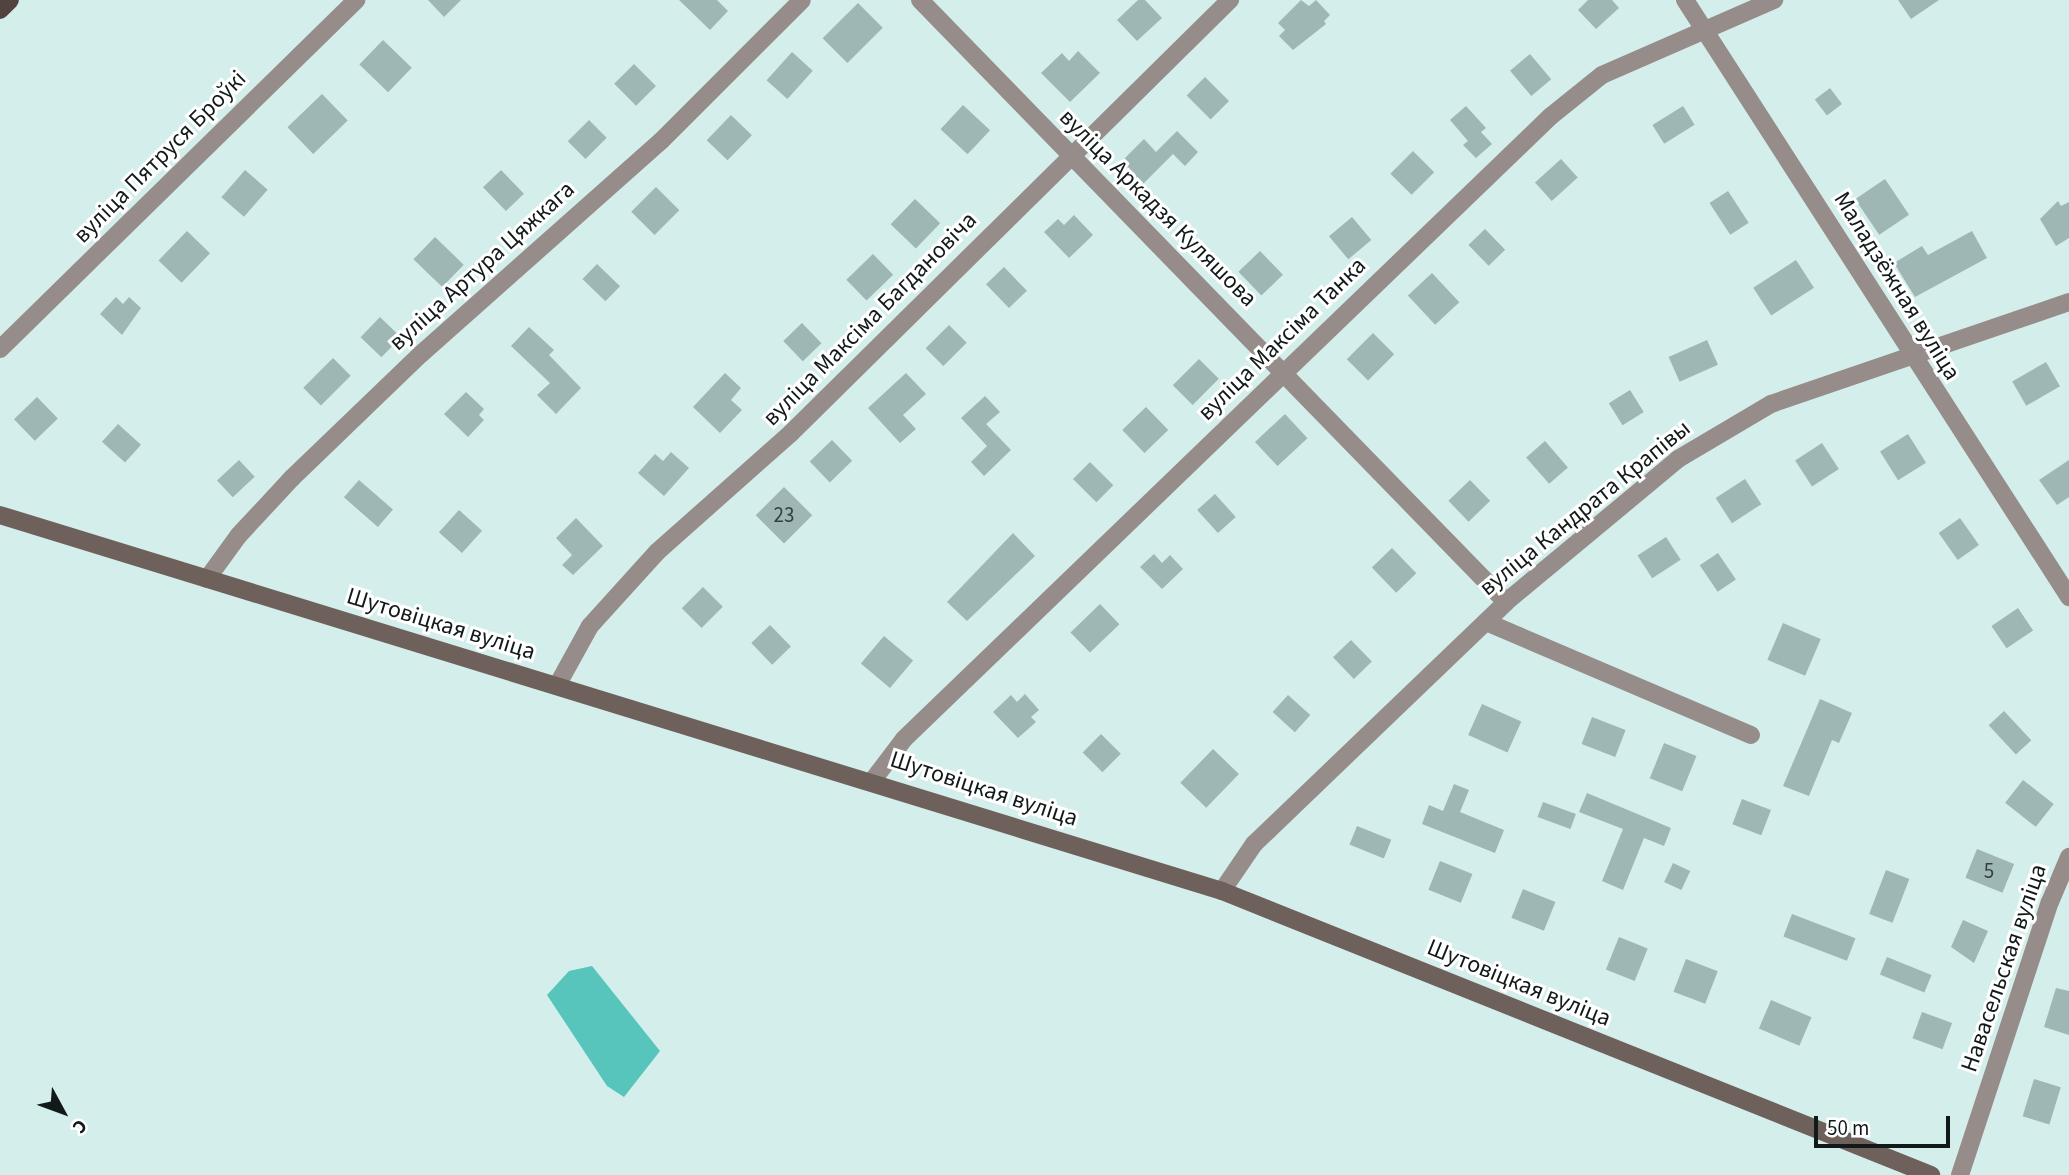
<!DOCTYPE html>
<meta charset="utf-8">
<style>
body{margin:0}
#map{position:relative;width:2069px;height:1175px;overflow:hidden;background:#d4eeeb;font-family:"Source Sans 3",sans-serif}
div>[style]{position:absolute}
.water>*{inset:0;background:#57c5bc}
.building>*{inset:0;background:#9eb7b4;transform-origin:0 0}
.street>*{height:18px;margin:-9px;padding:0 9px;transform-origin:9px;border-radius:9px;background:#968c89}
.secondary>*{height:18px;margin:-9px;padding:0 9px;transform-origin:9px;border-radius:9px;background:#6e615c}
.primary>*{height:18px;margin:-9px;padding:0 9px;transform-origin:9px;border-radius:9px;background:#52433e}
span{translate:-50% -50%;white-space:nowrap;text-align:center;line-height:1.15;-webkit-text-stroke:6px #fff;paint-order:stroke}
.number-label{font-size:21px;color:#344140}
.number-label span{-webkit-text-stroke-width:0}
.street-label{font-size:24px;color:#111a19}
.north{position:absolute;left:28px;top:1077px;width:70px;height:70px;-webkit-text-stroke:5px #fff;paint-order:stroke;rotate:131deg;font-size:19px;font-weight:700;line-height:28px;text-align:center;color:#111a19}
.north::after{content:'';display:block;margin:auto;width:24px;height:32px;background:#111a19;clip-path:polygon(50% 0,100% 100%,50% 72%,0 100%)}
.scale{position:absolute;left:1814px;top:1116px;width:136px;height:32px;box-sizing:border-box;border:4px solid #111a19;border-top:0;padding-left:9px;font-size:21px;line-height:24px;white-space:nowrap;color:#111a19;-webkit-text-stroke:5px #fff;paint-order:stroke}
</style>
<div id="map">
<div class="water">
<div style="clip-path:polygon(592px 966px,660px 1051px,624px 1097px,607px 1086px,547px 995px,569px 971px)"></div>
</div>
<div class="building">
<div style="clip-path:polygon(428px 0,461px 0,444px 17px)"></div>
<div style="clip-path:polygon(679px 0,717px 0,728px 11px,710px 30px)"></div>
<div style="clip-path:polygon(1138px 0,1145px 0,1162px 18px,1137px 41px,1117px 20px)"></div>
<div style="clip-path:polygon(1301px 0,1309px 6px,1316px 0,1330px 15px,1324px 21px,1326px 24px,1293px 50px,1279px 36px,1285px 30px,1278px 23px)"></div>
<div style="clip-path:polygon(1588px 0,1612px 0,1619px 8px,1596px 29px,1578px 10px)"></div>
<div style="clip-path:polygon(1898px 0,1939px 0,1911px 19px)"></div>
<div style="left:858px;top:3px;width:35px;height:50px;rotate:45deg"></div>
<div style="left:383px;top:40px;width:40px;height:34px;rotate:44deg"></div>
<div style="clip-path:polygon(1078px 51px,1100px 73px,1070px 102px,1041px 73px,1062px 53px,1069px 61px)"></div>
<div style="left:792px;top:52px;width:28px;height:38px;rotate:42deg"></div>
<div style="left:1530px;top:54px;width:33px;height:26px;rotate:50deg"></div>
<div style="left:634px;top:64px;width:31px;height:28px;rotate:45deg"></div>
<div style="left:1205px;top:77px;width:34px;height:26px;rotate:45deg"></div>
<div style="left:1830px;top:88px;width:20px;height:19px;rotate:53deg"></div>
<div style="left:322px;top:94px;width:37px;height:48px;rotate:46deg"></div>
<div style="left:963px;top:105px;width:37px;height:33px;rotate:43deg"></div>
<div style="clip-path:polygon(1466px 106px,1486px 128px,1481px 132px,1492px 144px,1476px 158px,1463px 145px,1468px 141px,1450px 120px)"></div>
<div style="left:1683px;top:106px;width:22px;height:36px;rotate:58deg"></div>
<div style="left:731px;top:115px;width:29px;height:35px;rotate:44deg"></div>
<div style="left:589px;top:120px;width:25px;height:30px;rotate:45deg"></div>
<div style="clip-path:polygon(1177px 131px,1198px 152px,1185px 166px,1173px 154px,1139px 188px,1120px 163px,1144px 139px,1156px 152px)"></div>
<div style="left:1413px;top:151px;width:30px;height:32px;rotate:45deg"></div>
<div style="left:1561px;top:159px;width:25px;height:35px;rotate:48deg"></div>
<div style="left:245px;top:170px;width:30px;height:36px;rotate:41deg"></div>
<div style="left:501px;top:170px;width:33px;height:25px;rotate:46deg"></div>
<div style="left:1885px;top:179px;width:43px;height:36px;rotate:56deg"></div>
<div style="left:656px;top:187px;width:33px;height:35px;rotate:45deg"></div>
<div style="left:1728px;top:191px;width:38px;height:22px;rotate:57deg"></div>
<div style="left:915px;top:199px;width:35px;height:35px;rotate:44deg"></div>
<div style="clip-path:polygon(2058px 201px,2061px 206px,2069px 202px,2069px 238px,2056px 246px,2040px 219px)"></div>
<div style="clip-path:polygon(1074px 215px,1093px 235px,1069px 258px,1044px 232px,1058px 219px,1064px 225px)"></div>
<div style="left:1352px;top:217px;width:30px;height:30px;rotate:50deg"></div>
<div style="left:1485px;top:229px;width:29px;height:23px;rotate:46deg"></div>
<div style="left:187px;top:231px;width:32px;height:41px;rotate:44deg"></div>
<div style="clip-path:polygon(1972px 231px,1987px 258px,1915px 297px,1894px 263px,1922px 246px,1928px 255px)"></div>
<div style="left:435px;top:237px;width:40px;height:31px;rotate:44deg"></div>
<div style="left:1260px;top:251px;width:33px;height:30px;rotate:46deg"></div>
<div style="left:873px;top:254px;width:29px;height:37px;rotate:46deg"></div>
<div style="left:1796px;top:260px;width:33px;height:51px;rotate:57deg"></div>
<div style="left:597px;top:264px;width:32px;height:21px;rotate:44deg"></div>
<div style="left:1004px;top:267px;width:33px;height:25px;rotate:46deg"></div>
<div style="left:1432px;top:273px;width:40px;height:33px;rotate:47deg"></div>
<div style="clip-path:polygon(116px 297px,123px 304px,129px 297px,141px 308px,122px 335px,100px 314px)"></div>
<div style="left:380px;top:317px;width:29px;height:28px;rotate:44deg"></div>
<div style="left:802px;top:323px;width:28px;height:26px;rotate:46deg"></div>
<div style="left:949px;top:325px;width:25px;height:33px;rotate:45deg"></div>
<div style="clip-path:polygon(529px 327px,554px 350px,549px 355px,581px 388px,556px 414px,537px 395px,550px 383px,511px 346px)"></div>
<div style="left:1373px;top:333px;width:30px;height:37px;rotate:45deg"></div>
<div style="left:1707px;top:340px;width:27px;height:42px;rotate:66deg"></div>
<div style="left:333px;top:358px;width:25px;height:42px;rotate:45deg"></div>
<div style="left:1199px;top:359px;width:28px;height:37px;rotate:45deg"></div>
<div style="left:2046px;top:362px;width:28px;height:39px;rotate:60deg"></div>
<div style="clip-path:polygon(725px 373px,741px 388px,731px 400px,742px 410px,720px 433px,693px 407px)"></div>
<div style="clip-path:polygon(906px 373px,926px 394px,903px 415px,916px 429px,900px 443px,868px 408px)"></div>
<div style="left:1630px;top:390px;width:26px;height:25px;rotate:58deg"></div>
<div style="clip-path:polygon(466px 392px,484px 409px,479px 415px,484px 420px,468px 437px,444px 414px)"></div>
<div style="clip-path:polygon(985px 396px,1000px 412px,986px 424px,1011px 450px,984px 476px,971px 462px,987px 446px,961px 418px)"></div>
<div style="left:37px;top:397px;width:30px;height:32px;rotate:46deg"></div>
<div style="left:1146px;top:407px;width:32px;height:33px;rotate:46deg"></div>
<div style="left:1285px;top:414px;width:33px;height:41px;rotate:47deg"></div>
<div style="left:118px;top:424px;width:31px;height:24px;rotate:42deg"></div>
<div style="left:1908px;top:434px;width:34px;height:33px;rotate:58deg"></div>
<div style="left:832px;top:440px;width:29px;height:31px;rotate:46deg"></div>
<div style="left:1545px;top:441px;width:35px;height:25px;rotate:49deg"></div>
<div style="left:1822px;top:443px;width:31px;height:32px;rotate:57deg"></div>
<div style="clip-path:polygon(671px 452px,689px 468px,664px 496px,638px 473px,655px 454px,663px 461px)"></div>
<div style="left:239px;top:460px;width:23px;height:30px;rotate:47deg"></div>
<div style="clip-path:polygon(2069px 460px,2069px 497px,2057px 505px,2039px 480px)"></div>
<div style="left:1090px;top:462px;width:33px;height:24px;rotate:45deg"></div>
<div style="left:1745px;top:479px;width:30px;height:35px;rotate:57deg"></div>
<div style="left:359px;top:480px;width:45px;height:23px;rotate:41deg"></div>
<div style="left:1470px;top:480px;width:29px;height:30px;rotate:46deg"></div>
<div style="left:784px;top:487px;width:40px;height:40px;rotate:45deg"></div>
<div style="left:1215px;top:494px;width:31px;height:24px;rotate:48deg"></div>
<div style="left:459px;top:510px;width:31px;height:30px;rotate:42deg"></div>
<div style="clip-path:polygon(576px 518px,603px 546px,573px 575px,562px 565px,572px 555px,556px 538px)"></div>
<div style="left:1960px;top:518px;width:33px;height:26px;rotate:55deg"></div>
<div style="clip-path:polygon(1013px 533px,1035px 556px,967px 621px,947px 602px)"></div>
<div style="left:1666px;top:537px;width:27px;height:34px;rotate:57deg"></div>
<div style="left:1392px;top:548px;width:35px;height:28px;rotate:46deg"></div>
<div style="left:1718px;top:553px;width:32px;height:22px;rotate:56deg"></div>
<div style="clip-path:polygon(1154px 554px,1162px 563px,1170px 555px,1183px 569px,1162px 589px,1140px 567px)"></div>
<div style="left:703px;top:587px;width:28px;height:30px;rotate:45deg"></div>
<div style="left:1100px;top:604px;width:28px;height:41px;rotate:46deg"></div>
<div style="left:2018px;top:608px;width:27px;height:32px;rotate:56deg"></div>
<div style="left:1783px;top:623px;width:41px;height:40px;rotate:23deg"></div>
<div style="left:770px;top:625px;width:30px;height:26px;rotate:46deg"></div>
<div style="left:884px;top:636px;width:38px;height:36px;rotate:40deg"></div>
<div style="left:1351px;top:640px;width:30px;height:25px;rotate:46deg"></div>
<div style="clip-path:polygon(1025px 694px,1039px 710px,1031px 717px,1036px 722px,1018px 738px,993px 712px,1011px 695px,1017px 702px)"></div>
<div style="left:1288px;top:695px;width:30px;height:23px;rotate:42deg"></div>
<div style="clip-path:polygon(1820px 699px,1852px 713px,1839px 743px,1832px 740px,1809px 796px,1783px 786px)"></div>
<div style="left:1482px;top:704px;width:43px;height:34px;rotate:24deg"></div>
<div style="left:2004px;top:711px;width:40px;height:21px;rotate:47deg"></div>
<div style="left:1592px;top:717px;width:36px;height:29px;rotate:21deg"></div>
<div style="left:1101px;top:734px;width:28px;height:26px;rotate:45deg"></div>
<div style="left:1664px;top:743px;width:35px;height:38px;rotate:22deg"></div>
<div style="left:1213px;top:749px;width:36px;height:47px;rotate:44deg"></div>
<div style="left:2023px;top:780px;width:39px;height:29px;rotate:38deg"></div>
<div style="clip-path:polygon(1454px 784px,1469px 790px,1460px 812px,1504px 830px,1495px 853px,1422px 824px,1429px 805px,1443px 811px)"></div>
<div style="clip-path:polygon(1587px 793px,1671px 828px,1664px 846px,1644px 838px,1623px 890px,1602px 881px,1623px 829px,1579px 812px)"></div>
<div style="left:1742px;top:799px;width:31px;height:27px;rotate:21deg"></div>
<div style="left:1543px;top:802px;width:35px;height:16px;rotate:20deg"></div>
<div style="left:1357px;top:826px;width:37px;height:20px;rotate:22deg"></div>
<div style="left:1977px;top:849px;width:40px;height:31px;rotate:22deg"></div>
<div style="left:1440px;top:861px;width:35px;height:31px;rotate:22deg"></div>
<div style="left:1673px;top:863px;width:19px;height:21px;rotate:25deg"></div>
<div style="left:1886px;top:870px;width:25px;height:47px;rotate:21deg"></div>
<div style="left:1523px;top:889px;width:35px;height:31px;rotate:22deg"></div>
<div style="left:1792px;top:914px;width:68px;height:24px;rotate:21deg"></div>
<div style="clip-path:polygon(1963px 920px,1988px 931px,1974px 963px,1951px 947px)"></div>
<div style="left:1619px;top:937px;width:31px;height:35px;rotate:22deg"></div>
<div style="left:1887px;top:957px;width:48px;height:19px;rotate:22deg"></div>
<div style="left:1686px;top:959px;width:34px;height:35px;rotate:21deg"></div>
<div style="clip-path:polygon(2056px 988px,2069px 991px,2069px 1035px,2044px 1027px)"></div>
<div style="left:1771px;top:1000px;width:44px;height:31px;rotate:23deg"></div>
<div style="left:1922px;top:1012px;width:32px;height:28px;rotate:20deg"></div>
<div style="left:2034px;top:1079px;width:28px;height:39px;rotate:17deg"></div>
</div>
<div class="street">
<div style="left:920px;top:0;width:840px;rotate:45.77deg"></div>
<div style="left:1685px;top:0;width:710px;rotate:57.25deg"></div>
<div style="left:0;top:349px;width:499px;rotate:-44.4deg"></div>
<div style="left:207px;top:579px;width:54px;rotate:-54deg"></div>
<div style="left:239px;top:535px;width:78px;rotate:-47.1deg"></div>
<div style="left:292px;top:478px;width:179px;rotate:-43.9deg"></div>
<div style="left:421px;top:354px;width:321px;rotate:-41.6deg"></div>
<div style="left:661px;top:141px;width:199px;rotate:-45deg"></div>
<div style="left:1486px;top:622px;width:288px;rotate:23.1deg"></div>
<div style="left:558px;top:684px;width:66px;rotate:-61.1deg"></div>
<div style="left:590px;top:626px;width:100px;rotate:-47.8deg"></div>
<div style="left:657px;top:552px;width:179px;rotate:-41.6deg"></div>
<div style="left:791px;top:433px;width:617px;rotate:-44.61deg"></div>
<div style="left:873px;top:780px;width:51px;rotate:-52.9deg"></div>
<div style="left:904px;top:739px;width:898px;rotate:-43.92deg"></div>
<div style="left:1551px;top:116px;width:65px;rotate:-38.8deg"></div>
<div style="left:1602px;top:75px;width:188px;rotate:-23.6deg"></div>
<div style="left:1222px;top:891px;width:57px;rotate:-55.8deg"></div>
<div style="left:1254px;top:844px;width:349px;rotate:-43.8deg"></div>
<div style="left:1506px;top:602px;width:224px;rotate:-39.7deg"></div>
<div style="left:1678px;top:459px;width:108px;rotate:-30.6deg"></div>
<div style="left:1771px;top:404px;width:315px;rotate:-18.9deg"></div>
<div style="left:1960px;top:1175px;width:287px;rotate:-71.8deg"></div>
<div style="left:2050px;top:902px;width:49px;rotate:-67.1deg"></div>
</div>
<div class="secondary">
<div style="left:0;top:515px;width:1279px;rotate:17.1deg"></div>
<div style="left:1222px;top:891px;width:764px;rotate:21.83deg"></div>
</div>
<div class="primary">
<div style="left:0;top:10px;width:14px;rotate:-45deg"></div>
</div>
<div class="number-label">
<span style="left:784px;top:515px">23</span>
<span style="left:1989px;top:871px">5</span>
</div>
<div class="street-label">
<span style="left:160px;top:157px;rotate:-45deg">вуліца Пятруся Броўкі</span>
<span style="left:1158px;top:208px;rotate:45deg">вуліца Аркадзя Куляшова</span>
<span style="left:482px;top:266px;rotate:-42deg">вуліца Артура Цяжкага</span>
<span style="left:1897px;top:286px;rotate:58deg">Маладзёжная вуліца</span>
<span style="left:870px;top:319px;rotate:-45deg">вуліца Максіма Багдановіча</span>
<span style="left:1282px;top:339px;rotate:-44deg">вуліца Максіма Танка</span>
<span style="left:1585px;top:508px;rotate:-39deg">вуліца Кандрата Крапівы</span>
<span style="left:441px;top:624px;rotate:17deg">Шутовіцкая вуліца</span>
<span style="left:984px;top:789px;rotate:18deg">Шутовіцкая вуліца</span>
<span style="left:2004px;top:968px;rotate:-71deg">Навасельская вуліца</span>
<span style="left:1519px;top:983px;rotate:22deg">Шутовіцкая вуліца</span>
</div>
<div class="north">С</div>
<div class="scale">50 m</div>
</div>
